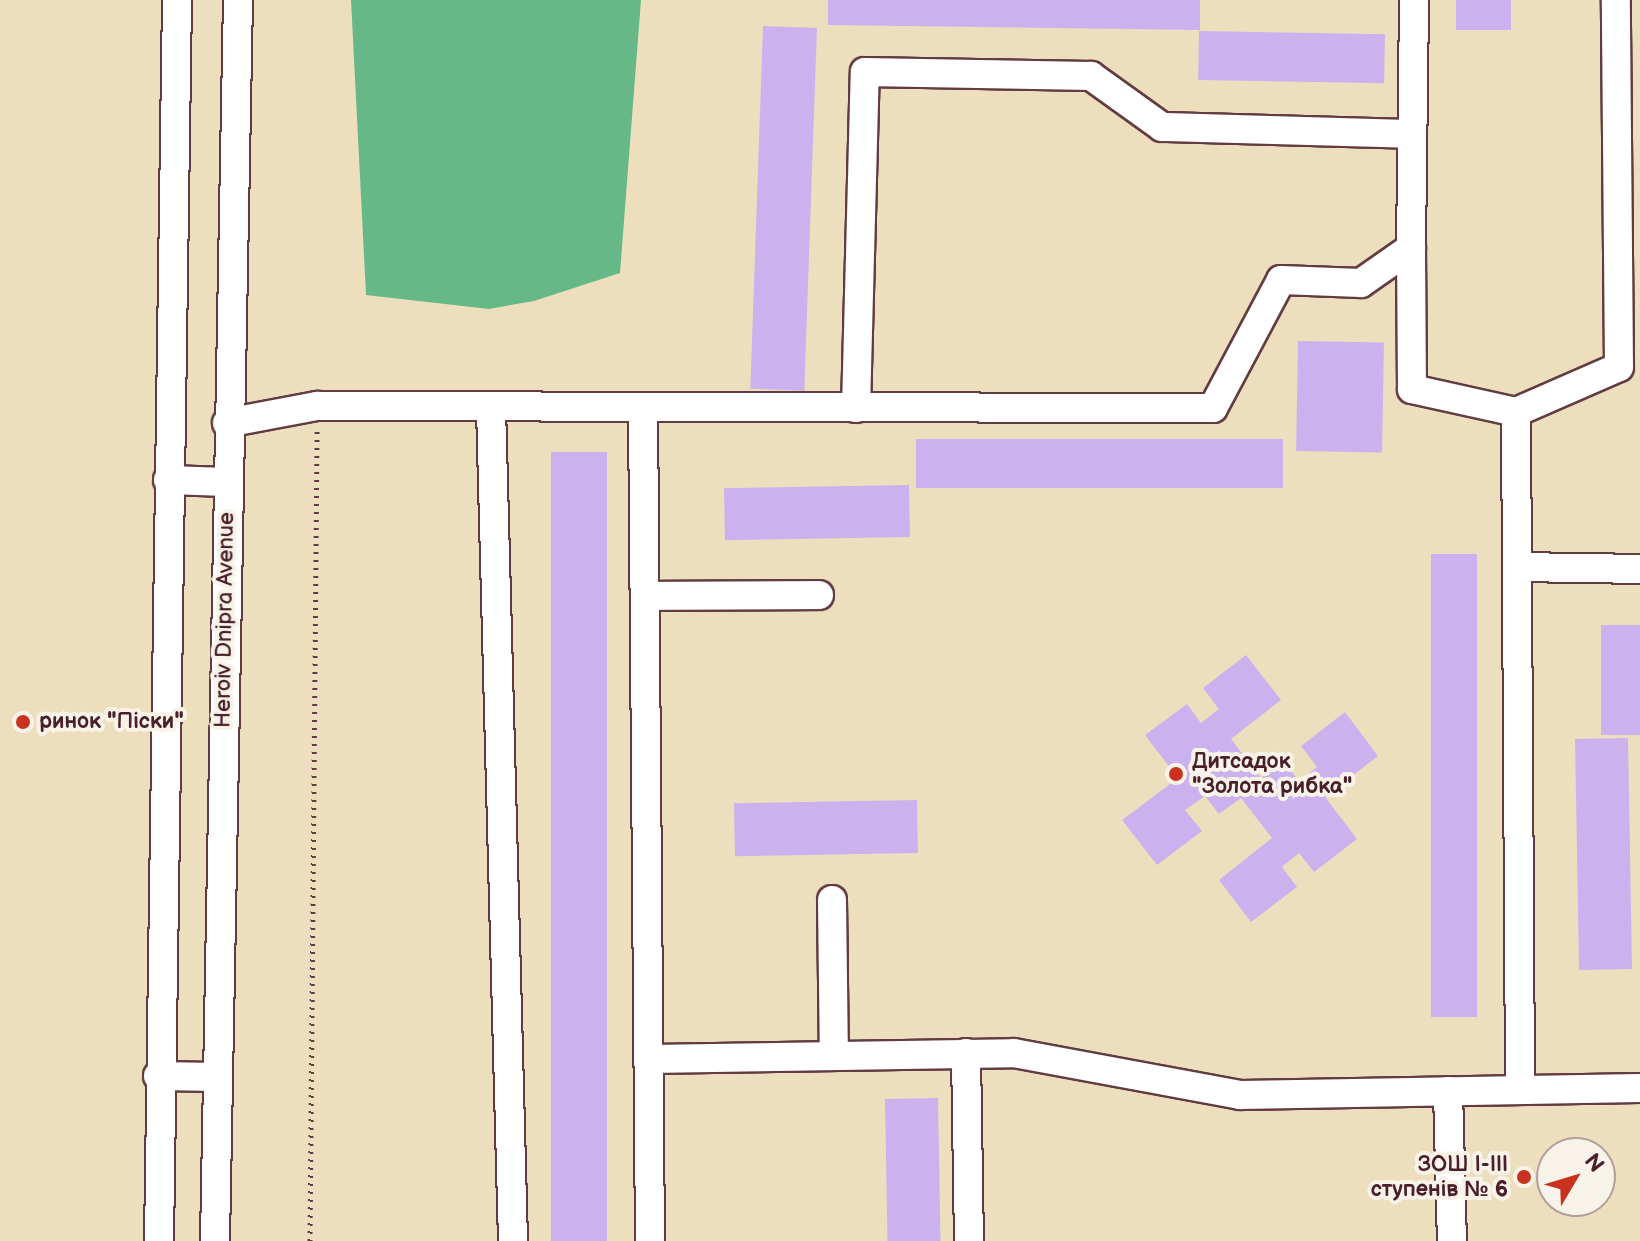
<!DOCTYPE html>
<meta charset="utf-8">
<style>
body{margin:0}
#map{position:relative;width:1640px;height:1241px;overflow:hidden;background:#eddfbe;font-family:"Balsamiq Sans",sans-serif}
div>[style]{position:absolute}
.forest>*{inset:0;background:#66b986}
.building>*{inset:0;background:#ccb1ef;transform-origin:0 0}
.path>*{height:5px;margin-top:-2.5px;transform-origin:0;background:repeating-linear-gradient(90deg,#623c41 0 2px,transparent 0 8px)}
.roads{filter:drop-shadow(2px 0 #623c41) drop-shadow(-2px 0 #623c41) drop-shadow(0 2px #623c41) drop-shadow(0 -2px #623c41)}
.minor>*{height:28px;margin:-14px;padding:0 14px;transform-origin:14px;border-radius:14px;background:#fff}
.dots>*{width:22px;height:22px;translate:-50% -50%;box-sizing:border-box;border:4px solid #f7f3e8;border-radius:50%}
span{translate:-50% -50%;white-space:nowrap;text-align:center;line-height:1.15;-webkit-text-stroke:8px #f7f3e8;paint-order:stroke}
.street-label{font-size:22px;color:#4a1f2b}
.poi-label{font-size:22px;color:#4a1f2b;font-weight:700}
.left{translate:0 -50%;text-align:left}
.right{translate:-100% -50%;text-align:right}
.north{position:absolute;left:1536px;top:1137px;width:80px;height:80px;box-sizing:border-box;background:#f7f3e8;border:2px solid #b29e9c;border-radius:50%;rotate:52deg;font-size:22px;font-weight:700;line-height:32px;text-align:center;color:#4a1f2b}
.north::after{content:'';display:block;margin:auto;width:28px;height:36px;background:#c8321e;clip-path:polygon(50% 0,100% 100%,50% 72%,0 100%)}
</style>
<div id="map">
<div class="forest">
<div style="clip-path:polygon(351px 0,641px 0,620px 273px,534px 301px,489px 309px,366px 295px)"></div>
</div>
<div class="building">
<div style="clip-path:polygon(828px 0,1200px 0,1200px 30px,828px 25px)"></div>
<div style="left:1456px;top:0;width:55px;height:30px"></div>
<div style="left:763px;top:26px;width:54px;height:363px;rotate:2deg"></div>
<div style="left:1199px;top:31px;width:186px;height:49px;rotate:1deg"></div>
<div style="left:1298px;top:341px;width:86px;height:110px;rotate:1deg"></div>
<div style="left:1283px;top:439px;width:49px;height:367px;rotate:90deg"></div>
<div style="left:551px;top:452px;width:56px;height:789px"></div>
<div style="left:909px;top:485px;width:52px;height:185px;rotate:89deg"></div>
<div style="left:1431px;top:554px;width:46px;height:463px"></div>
<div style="left:1640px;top:625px;width:110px;height:39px;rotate:90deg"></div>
<div style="clip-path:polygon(1246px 655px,1281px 700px,1231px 739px,1261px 778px,1283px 760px,1299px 781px,1317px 767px,1301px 746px,1345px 712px,1378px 756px,1325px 797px,1357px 839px,1314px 872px,1299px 853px,1282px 867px,1297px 887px,1251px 922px,1219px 880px,1272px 838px,1241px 798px,1219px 814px,1205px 796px,1185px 810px,1202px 831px,1157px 865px,1122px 820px,1178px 778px,1145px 735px,1187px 704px,1201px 723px,1219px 709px,1203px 688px)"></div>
<div style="left:1628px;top:738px;width:231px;height:53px;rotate:89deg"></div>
<div style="left:917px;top:800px;width:53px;height:183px;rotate:89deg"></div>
<div style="left:938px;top:1098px;width:143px;height:53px;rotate:89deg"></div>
</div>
<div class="path">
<div style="left:310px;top:1241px;width:810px;rotate:-89.5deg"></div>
</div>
<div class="roads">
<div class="minor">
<div style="left:1411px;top:248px;width:141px;rotate:89.6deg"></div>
<div style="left:1412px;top:389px;width:107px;rotate:12.5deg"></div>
<div style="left:1516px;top:412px;width:676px;rotate:89.66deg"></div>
<div style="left:491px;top:407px;width:834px;rotate:88.49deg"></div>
<div style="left:643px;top:408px;width:833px;rotate:89.52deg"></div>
<div style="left:856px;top:408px;width:336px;rotate:-88.5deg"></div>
<div style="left:865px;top:72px;width:226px;rotate:1deg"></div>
<div style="left:1091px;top:76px;width:87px;rotate:35.7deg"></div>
<div style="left:1162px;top:127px;width:250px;rotate:1.6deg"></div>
<div style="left:1516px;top:412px;width:112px;rotate:-23.6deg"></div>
<div style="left:1619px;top:367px;width:367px;rotate:-90.5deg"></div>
<div style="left:227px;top:423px;width:92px;rotate:-10.7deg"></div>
<div style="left:317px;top:406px;width:896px;rotate:0.13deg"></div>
<div style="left:1213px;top:408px;width:145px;rotate:-62deg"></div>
<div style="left:1281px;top:280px;width:80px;rotate:2.1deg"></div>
<div style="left:1361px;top:283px;width:61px;rotate:-35deg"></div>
<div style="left:1411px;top:248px;width:248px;rotate:-89.3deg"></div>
<div style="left:168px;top:480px;width:59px;rotate:1.9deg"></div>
<div style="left:1517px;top:567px;width:123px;rotate:0.9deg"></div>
<div style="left:645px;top:596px;width:174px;rotate:-0.3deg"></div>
<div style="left:832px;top:900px;width:156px;rotate:89.3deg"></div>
<div style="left:966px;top:1053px;width:188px;rotate:89.1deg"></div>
<div style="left:649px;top:1059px;width:365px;rotate:-0.9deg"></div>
<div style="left:1014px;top:1053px;width:230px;rotate:10.5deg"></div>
<div style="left:1240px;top:1095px;width:400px;rotate:-1deg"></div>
<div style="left:158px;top:1076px;width:59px;rotate:1deg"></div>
<div style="left:1448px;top:1091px;width:150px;rotate:88.5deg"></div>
<div style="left:159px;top:1241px;width:1241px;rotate:-89.17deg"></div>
<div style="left:215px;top:1241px;width:1241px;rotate:-88.94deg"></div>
</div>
</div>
<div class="dots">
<div style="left:23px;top:722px;background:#c8321e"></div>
<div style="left:1176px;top:774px;background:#c8321e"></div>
<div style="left:1524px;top:1177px;background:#c8321e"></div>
</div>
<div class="street-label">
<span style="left:225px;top:620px;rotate:-89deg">Heroiv Dnipra Avenue</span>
</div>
<div class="poi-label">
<span class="left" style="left:39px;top:722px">ринок "Піски"</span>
<span class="left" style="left:1192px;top:774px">Дитсадок<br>"Золота рибка"</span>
<span class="right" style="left:1508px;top:1177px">ЗОШ І-ІІІ<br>ступенів № 6</span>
</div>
<div class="north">N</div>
</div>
